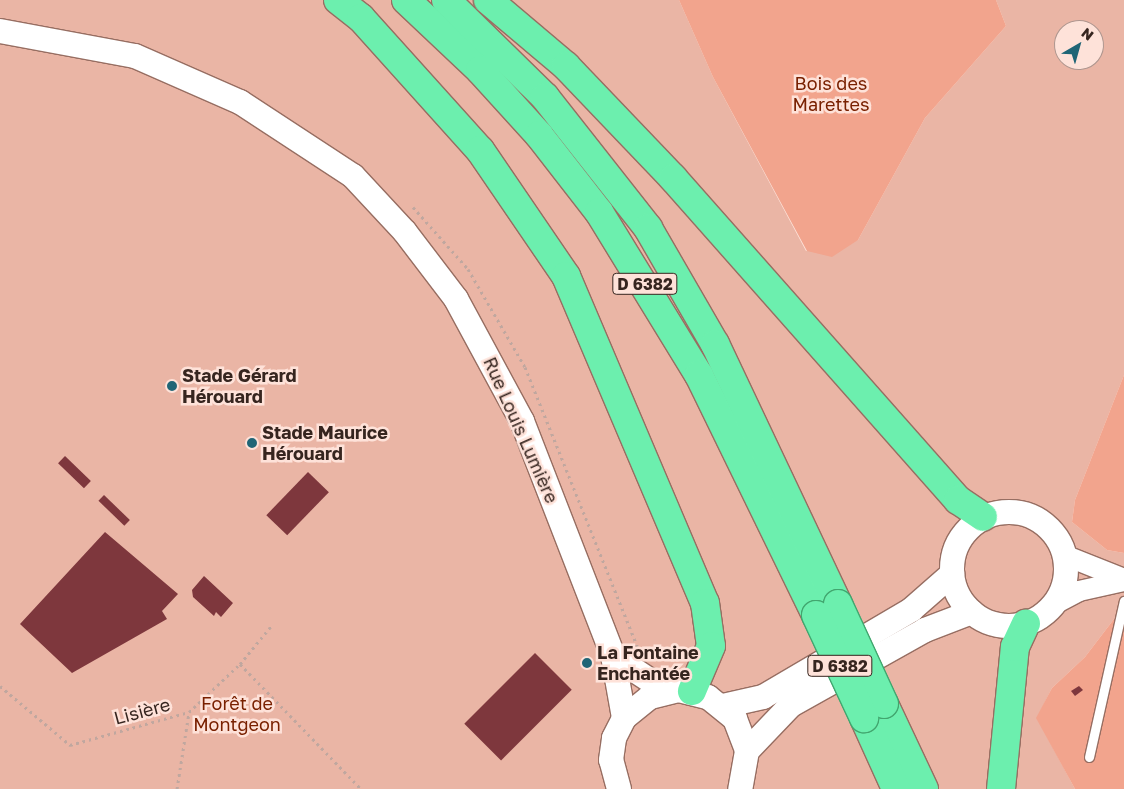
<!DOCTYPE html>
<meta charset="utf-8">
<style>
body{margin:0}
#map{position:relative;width:1124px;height:789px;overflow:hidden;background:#fee2d9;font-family:"Golos Text",sans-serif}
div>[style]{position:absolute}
.green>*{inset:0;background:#eab5a5}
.forest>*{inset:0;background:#f2a48d}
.building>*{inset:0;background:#7e373d;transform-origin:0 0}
.path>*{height:3px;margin-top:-1.5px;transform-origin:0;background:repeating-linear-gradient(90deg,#c0a79f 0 2.5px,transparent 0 6.5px)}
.roads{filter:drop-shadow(1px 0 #976e62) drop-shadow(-1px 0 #976e62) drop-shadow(0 1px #976e62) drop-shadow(0 -1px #976e62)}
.service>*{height:9px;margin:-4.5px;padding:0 4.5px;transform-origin:4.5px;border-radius:4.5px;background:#fff}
.tertiary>*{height:20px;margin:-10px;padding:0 10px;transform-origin:10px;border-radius:10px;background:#fff}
.secondary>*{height:24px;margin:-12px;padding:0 12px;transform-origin:12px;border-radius:12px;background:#fff}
.secondary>.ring{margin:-12px;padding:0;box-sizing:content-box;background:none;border:24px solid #fff;border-radius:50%}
.trunk>*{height:28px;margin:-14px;padding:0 14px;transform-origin:14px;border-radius:14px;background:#6cefae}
.bridges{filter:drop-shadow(1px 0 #42a66f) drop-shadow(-1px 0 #42a66f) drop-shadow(0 1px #42a66f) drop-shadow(0 -1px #42a66f)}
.trunk-bridge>*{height:28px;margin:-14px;padding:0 14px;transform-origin:14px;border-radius:14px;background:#6cefae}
.dots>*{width:14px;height:14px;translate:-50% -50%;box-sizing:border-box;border:2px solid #fee2d9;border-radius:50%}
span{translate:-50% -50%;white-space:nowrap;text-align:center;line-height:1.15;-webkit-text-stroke:5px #fee2d9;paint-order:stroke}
.shield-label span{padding:1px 4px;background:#fee2d9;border:1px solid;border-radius:4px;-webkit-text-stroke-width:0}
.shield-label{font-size:16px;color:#36251f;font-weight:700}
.park-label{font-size:18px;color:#792000}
.poi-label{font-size:18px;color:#36251f;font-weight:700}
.left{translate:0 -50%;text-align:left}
.street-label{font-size:18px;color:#36251f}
.north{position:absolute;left:1054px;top:20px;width:50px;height:50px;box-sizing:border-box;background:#fee2d9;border:1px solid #ae968f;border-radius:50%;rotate:38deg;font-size:14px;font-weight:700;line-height:20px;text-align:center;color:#36251f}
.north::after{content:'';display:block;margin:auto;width:18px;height:22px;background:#206576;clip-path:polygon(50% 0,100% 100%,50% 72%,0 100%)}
</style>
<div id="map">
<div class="green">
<div style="clip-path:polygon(evenodd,0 0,679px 0,713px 77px,806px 251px,858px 240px,925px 118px,1006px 26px,996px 0,1124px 0,1124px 375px,1075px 500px,1072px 522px,1107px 550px,1124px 553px,1124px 618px,1114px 619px,1085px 657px,1052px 688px,1037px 718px,1075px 789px,0 789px,0 0,1064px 30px,1094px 30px,1094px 60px,1064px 60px,1064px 30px)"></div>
</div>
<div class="forest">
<div style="clip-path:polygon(679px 0,996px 0,1006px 26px,925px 118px,858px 240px,832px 257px,807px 251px,713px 77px)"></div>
<div style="clip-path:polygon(1124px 375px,1124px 553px,1107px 550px,1072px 522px,1075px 500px)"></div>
<div style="clip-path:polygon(1124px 618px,1124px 789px,1075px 789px,1036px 718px,1052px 688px,1085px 657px,1114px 619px)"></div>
</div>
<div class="building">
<div style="left:65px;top:456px;width:36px;height:10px;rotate:44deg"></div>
<div style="left:308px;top:472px;width:29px;height:60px;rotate:44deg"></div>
<div style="left:104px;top:495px;width:36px;height:8px;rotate:44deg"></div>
<div style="clip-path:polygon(105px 532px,178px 594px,162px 611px,167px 619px,72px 673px,20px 624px)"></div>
<div style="clip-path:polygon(204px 576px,233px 603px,221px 617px,216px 612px,214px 616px,193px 597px,192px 590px)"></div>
<div style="left:535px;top:653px;width:52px;height:100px;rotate:45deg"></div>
<div style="clip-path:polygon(1079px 686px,1083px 690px,1075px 696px,1071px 691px)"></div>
</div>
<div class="path">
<div style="left:413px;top:207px;width:83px;rotate:48.4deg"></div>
<div style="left:468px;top:269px;width:113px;rotate:59.8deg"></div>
<div style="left:525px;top:367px;width:301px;rotate:68.1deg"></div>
<div style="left:240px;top:664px;width:50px;rotate:-50.6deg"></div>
<div style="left:0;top:686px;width:92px;rotate:40.1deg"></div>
<div style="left:70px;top:745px;width:123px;rotate:-15.5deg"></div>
<div style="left:189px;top:712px;width:70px;rotate:-43.3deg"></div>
<div style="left:240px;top:664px;width:174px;rotate:45.9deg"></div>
<div style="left:177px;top:789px;width:78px;rotate:-81.1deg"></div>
</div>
<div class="roads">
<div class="service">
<div style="left:1089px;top:757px;width:160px;rotate:-77.4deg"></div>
</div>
<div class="tertiary">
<div style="left:1064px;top:555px;width:65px;rotate:21.8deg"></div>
<div style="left:1053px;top:605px;width:30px;rotate:-28deg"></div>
<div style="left:1079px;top:591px;width:46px;rotate:-12.5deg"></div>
</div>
<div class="secondary">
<div style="left:0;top:31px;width:137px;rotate:10.5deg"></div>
<div style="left:135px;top:56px;width:115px;rotate:23.7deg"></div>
<div style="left:240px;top:102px;width:135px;rotate:33.2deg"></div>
<div style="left:353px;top:176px;width:76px;rotate:47.1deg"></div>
<div style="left:405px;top:232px;width:84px;rotate:52.7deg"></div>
<div style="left:456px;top:299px;width:139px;rotate:61.6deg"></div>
<div style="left:522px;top:421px;width:252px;rotate:68.8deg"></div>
<div style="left:613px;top:656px;width:63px;rotate:79.9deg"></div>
<div class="ring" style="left:952px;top:512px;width:90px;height:90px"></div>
<div style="left:613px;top:656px;width:64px;rotate:33.4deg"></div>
<div style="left:723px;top:706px;width:41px;rotate:-12.7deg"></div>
<div style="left:763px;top:697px;width:172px;rotate:-30.4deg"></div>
<div style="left:911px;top:610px;width:55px;rotate:-41.3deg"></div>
<div style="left:747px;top:751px;width:64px;rotate:-46.3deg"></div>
<div style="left:791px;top:705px;width:154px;rotate:-29.2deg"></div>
<div style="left:925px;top:630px;width:50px;rotate:-21deg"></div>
<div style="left:619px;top:789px;width:30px;rotate:-105deg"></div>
<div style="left:611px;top:760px;width:22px;rotate:-82deg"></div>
<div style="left:614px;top:738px;width:22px;rotate:-63deg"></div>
<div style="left:624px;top:718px;width:33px;rotate:-39deg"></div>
<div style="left:650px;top:697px;width:30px;rotate:-14deg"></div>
<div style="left:679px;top:690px;width:30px;rotate:14deg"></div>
<div style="left:708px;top:697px;width:35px;rotate:39deg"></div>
<div style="left:735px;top:719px;width:34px;rotate:69deg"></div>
<div style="left:747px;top:751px;width:39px;rotate:100deg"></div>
</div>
<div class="trunk">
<div style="left:338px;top:0;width:29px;rotate:38deg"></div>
<div style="left:361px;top:18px;width:178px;rotate:48deg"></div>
<div style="left:480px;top:150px;width:153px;rotate:55.7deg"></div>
<div style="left:566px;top:276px;width:355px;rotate:67deg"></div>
<div style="left:705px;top:603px;width:43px;rotate:82.1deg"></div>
<div style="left:711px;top:646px;width:49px;rotate:112.9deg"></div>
<div style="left:406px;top:0;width:102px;rotate:43.4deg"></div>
<div style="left:480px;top:70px;width:88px;rotate:47.8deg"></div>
<div style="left:539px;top:135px;width:98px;rotate:52.1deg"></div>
<div style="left:599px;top:212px;width:191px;rotate:58.5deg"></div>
<div style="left:699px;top:375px;width:267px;rotate:64deg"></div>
<div style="left:446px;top:0;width:139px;rotate:44.4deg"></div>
<div style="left:545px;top:97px;width:167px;rotate:51.8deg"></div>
<div style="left:648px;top:228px;width:134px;rotate:60deg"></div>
<div style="left:715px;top:344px;width:288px;rotate:64.7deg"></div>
<div style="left:488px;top:0;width:102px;rotate:40.2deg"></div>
<div style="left:566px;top:66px;width:155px;rotate:46.3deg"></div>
<div style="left:673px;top:178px;width:430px;rotate:48.5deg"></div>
<div style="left:958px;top:500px;width:30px;rotate:34deg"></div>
<div style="left:884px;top:704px;width:94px;rotate:64.8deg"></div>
<div style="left:864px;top:718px;width:78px;rotate:65.7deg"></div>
<div style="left:1001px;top:789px;width:143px;rotate:-84.4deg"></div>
<div style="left:1015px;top:647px;width:26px;rotate:-65deg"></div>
</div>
</div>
<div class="bridges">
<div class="trunk-bridge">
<div style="left:838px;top:604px;width:110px;rotate:65.3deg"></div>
<div style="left:816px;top:615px;width:114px;rotate:65deg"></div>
</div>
</div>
<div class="dots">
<div style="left:172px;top:386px;background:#206576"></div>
<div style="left:252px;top:443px;background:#206576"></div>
<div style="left:587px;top:663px;background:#206576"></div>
</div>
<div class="shield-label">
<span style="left:645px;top:284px">D 6382</span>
<span style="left:840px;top:666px">D 6382</span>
</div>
<div class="park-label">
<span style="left:831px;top:94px">Bois des<br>Marettes</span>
<span style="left:237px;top:714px">Forêt de<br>Montgeon</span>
</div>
<div class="poi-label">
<span class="left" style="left:182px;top:386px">Stade Gérard<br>Hérouard</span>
<span class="left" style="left:262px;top:443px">Stade Maurice<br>Hérouard</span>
<span class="left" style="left:597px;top:663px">La Fontaine<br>Enchantée</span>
</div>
<div class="street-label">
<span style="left:521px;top:430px;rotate:66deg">Rue Louis Lumière</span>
<span style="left:142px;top:711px;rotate:-15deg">Lisière</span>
</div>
<div class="north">N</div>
</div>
